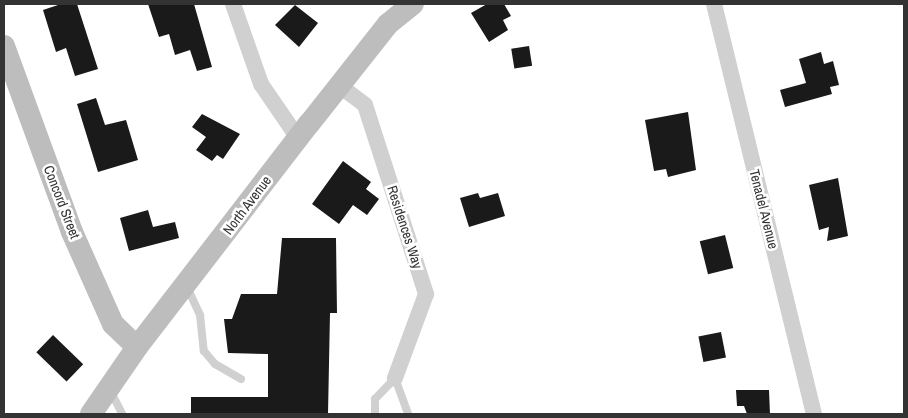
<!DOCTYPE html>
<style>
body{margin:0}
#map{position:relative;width:908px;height:418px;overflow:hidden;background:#fff;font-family:"Archivo Narrow",sans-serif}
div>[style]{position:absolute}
.building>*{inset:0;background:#1a1a1a;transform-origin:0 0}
.lane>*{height:8px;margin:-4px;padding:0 4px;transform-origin:4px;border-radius:4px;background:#d0d0d0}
.street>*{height:16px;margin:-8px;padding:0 8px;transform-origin:8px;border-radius:8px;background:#d0d0d0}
.secondary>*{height:22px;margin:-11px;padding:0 11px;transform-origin:11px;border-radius:11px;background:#bdbdbd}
span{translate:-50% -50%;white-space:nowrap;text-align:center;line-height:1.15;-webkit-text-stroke:5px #fff;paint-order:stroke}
.street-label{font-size:14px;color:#333}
.frame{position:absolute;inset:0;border:5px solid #333;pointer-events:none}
</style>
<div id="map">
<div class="building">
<div style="clip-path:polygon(61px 4px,77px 4px,98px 69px,75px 76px,66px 48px,56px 52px,43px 10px)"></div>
<div style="clip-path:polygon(148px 4px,194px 4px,212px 67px,197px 71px,190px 50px,175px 55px,169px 34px,159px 37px)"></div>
<div style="clip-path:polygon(487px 4px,504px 4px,511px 16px,503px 20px,508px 30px,489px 42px,471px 13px)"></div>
<div style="clip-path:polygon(295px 5px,318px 23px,299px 47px,275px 25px)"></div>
<div style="left:529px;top:46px;width:20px;height:18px;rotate:81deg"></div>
<div style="clip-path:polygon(821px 52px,824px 64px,833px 61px,839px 85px,830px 87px,832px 94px,785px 107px,780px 90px,806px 83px,799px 59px)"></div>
<div style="clip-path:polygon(96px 98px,105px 125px,126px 120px,138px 160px,98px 172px,77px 104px)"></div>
<div style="clip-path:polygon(688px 112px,696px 170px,668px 177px,666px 169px,654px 171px,645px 120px)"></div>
<div style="clip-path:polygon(202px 114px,240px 134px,223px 159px,217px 155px,212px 161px,196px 150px,206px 137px,192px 127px)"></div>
<div style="clip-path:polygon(343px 161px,371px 182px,366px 189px,379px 199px,367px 215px,353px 205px,339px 224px,312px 204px)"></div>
<div style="clip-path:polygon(838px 178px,848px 236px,827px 241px,829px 227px,819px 230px,809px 185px)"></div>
<div style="clip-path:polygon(478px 193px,480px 198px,498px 193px,505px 216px,469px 227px,460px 198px)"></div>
<div style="clip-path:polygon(148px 210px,153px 227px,175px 222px,179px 238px,129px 251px,120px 218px)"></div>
<div style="left:725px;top:235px;width:34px;height:26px;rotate:76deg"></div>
<div style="clip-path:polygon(282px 238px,336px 238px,337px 313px,330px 313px,328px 414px,191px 414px,191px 397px,268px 397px,268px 354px,228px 353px,224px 319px,232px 319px,241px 294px,277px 294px)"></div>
<div style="left:721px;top:332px;width:26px;height:23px;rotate:79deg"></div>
<div style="left:53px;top:335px;width:42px;height:24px;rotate:44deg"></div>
<div style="clip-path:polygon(736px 390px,769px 390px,770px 414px,747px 414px,744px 406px,737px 406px)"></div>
</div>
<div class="lane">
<div style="left:187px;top:287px;width:31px;rotate:65deg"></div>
<div style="left:200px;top:315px;width:36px;rotate:84deg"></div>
<div style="left:204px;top:351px;width:17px;rotate:50deg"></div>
<div style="left:215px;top:364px;width:30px;rotate:30deg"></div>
<div style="left:111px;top:392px;width:25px;rotate:63deg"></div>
<div style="left:375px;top:414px;width:15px;rotate:-90deg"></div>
<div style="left:375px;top:399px;width:29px;rotate:-46deg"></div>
<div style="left:395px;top:378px;width:38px;rotate:70deg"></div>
</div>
<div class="street">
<div style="left:233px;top:4px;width:85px;rotate:70.7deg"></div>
<div style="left:261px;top:84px;width:65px;rotate:55.6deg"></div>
<div style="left:714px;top:4px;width:422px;rotate:76.3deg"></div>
<div style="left:340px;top:86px;width:31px;rotate:37deg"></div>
<div style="left:365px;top:105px;width:199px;rotate:72.1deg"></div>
<div style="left:426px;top:294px;width:90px;rotate:110.3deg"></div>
</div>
<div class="secondary">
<div style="left:4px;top:46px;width:198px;rotate:69.9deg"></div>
<div style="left:72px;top:232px;width:101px;rotate:66deg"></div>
<div style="left:113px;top:324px;width:33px;rotate:44deg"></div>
<div style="left:91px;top:414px;width:81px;rotate:-55.5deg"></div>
<div style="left:137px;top:347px;width:282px;rotate:-52.4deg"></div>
<div style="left:309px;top:124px;width:127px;rotate:-51.7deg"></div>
<div style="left:388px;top:24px;width:32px;rotate:-39deg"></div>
</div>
<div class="street-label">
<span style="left:62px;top:202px;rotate:69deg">Concord Street</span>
<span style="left:247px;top:205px;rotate:-53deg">North Avenue</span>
<span style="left:764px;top:209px;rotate:76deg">Tenadel Avenue</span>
<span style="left:405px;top:227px;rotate:72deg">Residences Way</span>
</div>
<div class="frame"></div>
</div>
